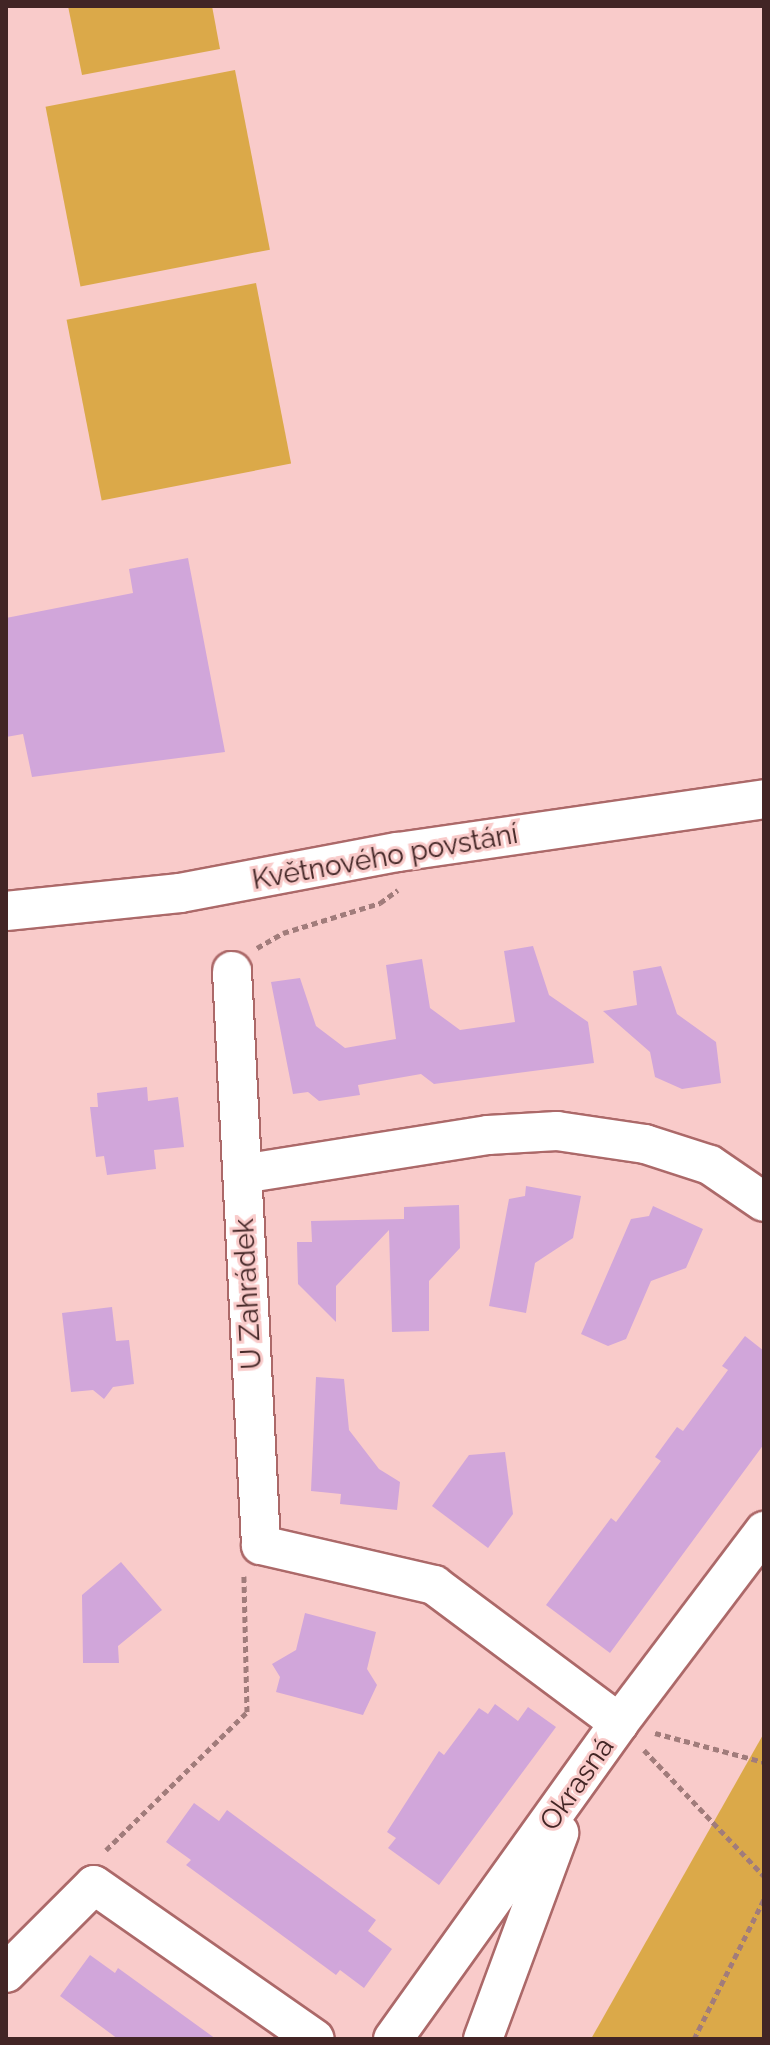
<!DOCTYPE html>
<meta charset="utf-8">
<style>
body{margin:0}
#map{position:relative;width:770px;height:2045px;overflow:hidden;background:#f9cbca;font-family:Raleway,sans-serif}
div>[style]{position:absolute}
.green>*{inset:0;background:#dba949;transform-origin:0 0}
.building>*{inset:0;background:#d1a6da}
.path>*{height:5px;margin-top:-2.5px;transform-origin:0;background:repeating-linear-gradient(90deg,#a17c7b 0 6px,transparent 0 10px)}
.roads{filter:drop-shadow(2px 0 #ac6969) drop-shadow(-2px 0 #ac6969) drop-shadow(0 2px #ac6969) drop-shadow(0 -2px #ac6969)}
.minor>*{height:38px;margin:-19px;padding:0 19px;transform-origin:19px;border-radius:19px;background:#fff}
span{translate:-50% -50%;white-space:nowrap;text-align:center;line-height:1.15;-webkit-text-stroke:6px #f9cbca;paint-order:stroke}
.street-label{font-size:28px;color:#422525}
.frame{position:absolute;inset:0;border:8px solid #422525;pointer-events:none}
</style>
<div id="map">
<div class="green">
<div style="clip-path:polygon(68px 6px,212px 6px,220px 49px,82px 75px)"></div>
<div style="left:235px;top:70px;width:183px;height:193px;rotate:79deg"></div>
<div style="left:256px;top:283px;width:184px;height:193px;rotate:79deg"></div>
<div style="clip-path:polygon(764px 1733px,764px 2039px,591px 2039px)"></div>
</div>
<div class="building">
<div style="clip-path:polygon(188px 558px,225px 752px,32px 777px,23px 734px,6px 737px,6px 618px,133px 593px,129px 569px)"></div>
<div style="clip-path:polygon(533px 946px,549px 995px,588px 1022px,594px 1063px,434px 1084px,421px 1074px,358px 1085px,360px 1095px,319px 1101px,308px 1092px,293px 1094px,271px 982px,300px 978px,316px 1026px,345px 1048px,396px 1039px,386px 965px,422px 959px,430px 1008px,460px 1030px,515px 1022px,504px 951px)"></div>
<div style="clip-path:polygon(661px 966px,677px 1014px,716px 1042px,721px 1083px,682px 1089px,655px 1077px,650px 1052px,603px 1011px,637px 1005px,633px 971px)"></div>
<div style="clip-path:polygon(147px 1087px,148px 1101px,178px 1097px,184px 1147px,154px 1150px,156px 1169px,107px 1175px,104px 1156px,96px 1157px,90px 1107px,98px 1107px,97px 1093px)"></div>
<div style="clip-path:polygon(526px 1186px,581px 1196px,573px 1238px,535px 1263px,526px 1313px,489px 1306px,509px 1199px,525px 1196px)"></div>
<div style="clip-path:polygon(459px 1205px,460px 1248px,429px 1281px,429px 1331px,392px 1332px,389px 1230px,336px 1286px,336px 1322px,298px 1284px,297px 1242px,312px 1242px,311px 1221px,404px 1219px,404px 1207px)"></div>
<div style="clip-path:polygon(653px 1206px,703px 1229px,686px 1268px,651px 1281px,626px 1339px,608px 1346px,581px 1334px,631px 1219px,649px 1216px)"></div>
<div style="clip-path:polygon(112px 1307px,116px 1341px,129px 1340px,134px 1384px,113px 1387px,104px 1399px,93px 1390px,71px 1392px,62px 1313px)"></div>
<div style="clip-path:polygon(745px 1336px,764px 1351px,764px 1444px,610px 1653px,546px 1605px,611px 1518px,616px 1522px,661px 1461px,655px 1457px,677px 1427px,683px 1431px,728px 1370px,722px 1366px)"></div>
<div style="clip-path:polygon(316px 1377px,344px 1379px,349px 1430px,379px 1469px,400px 1482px,397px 1510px,340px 1504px,341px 1494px,311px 1491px)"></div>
<div style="clip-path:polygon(505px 1452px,513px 1514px,488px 1548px,432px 1506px,469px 1455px)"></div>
<div style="clip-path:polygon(121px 1562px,162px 1610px,118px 1646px,119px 1663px,83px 1663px,82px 1595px)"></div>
<div style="clip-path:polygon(305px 1613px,376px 1632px,367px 1669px,377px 1685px,363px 1715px,276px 1692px,280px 1677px,272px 1664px,296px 1650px)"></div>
<div style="clip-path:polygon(495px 1704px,518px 1721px,528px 1707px,556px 1727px,439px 1885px,388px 1848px,396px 1838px,387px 1832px,439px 1751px,444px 1755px,479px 1708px,488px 1714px)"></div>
<div style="clip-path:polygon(194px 1803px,219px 1821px,227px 1810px,376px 1920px,368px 1931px,392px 1949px,364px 1988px,340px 1970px,336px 1975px,186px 1865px,191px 1860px,166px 1842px)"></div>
<div style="clip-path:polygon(90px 1955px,115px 1973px,118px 1968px,216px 2039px,118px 2039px,60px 1996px)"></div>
</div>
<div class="path">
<div style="left:257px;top:948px;width:30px;rotate:-30deg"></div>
<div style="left:283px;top:933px;width:102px;rotate:-17.2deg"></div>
<div style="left:380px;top:903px;width:22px;rotate:-36deg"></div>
<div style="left:655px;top:1733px;width:113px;rotate:14.9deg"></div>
<div style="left:644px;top:1750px;width:174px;rotate:46.4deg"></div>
<div style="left:106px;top:1850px;width:197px;rotate:-44.4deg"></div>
<div style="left:247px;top:1712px;width:136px;rotate:-91.3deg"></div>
<div style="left:694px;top:2039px;width:157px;rotate:-63.4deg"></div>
</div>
<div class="roads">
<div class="minor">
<div style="left:6px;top:911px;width:175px;rotate:-5.9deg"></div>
<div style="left:180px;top:893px;width:222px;rotate:-10.7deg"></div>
<div style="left:398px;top:852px;width:370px;rotate:-8.2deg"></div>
<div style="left:232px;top:971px;width:575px;rotate:87.11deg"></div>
<div style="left:261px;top:1545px;width:178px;rotate:13deg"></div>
<div style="left:434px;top:1585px;width:231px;rotate:36.7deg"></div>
<div style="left:242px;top:1174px;width:249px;rotate:-9deg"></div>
<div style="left:488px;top:1135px;width:69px;rotate:-3.3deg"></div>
<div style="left:557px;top:1131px;width:89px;rotate:8.4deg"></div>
<div style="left:645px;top:1144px;width:68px;rotate:17.9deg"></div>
<div style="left:710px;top:1165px;width:65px;rotate:34.4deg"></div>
<div style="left:6px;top:1973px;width:124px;rotate:-45deg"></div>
<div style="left:94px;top:1885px;width:269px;rotate:34.9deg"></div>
<div style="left:393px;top:2039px;width:388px;rotate:-54.4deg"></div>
<div style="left:619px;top:1723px;width:241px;rotate:-52.9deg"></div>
<div style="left:483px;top:2039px;width:220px;rotate:-69.7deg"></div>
</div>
</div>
<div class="street-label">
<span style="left:385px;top:857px;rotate:-10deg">Květnového povstání</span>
<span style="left:248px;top:1294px;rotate:-93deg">U Zahrádek</span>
<span style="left:577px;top:1784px;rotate:-55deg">Okrasná</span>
</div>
<div class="frame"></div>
</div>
